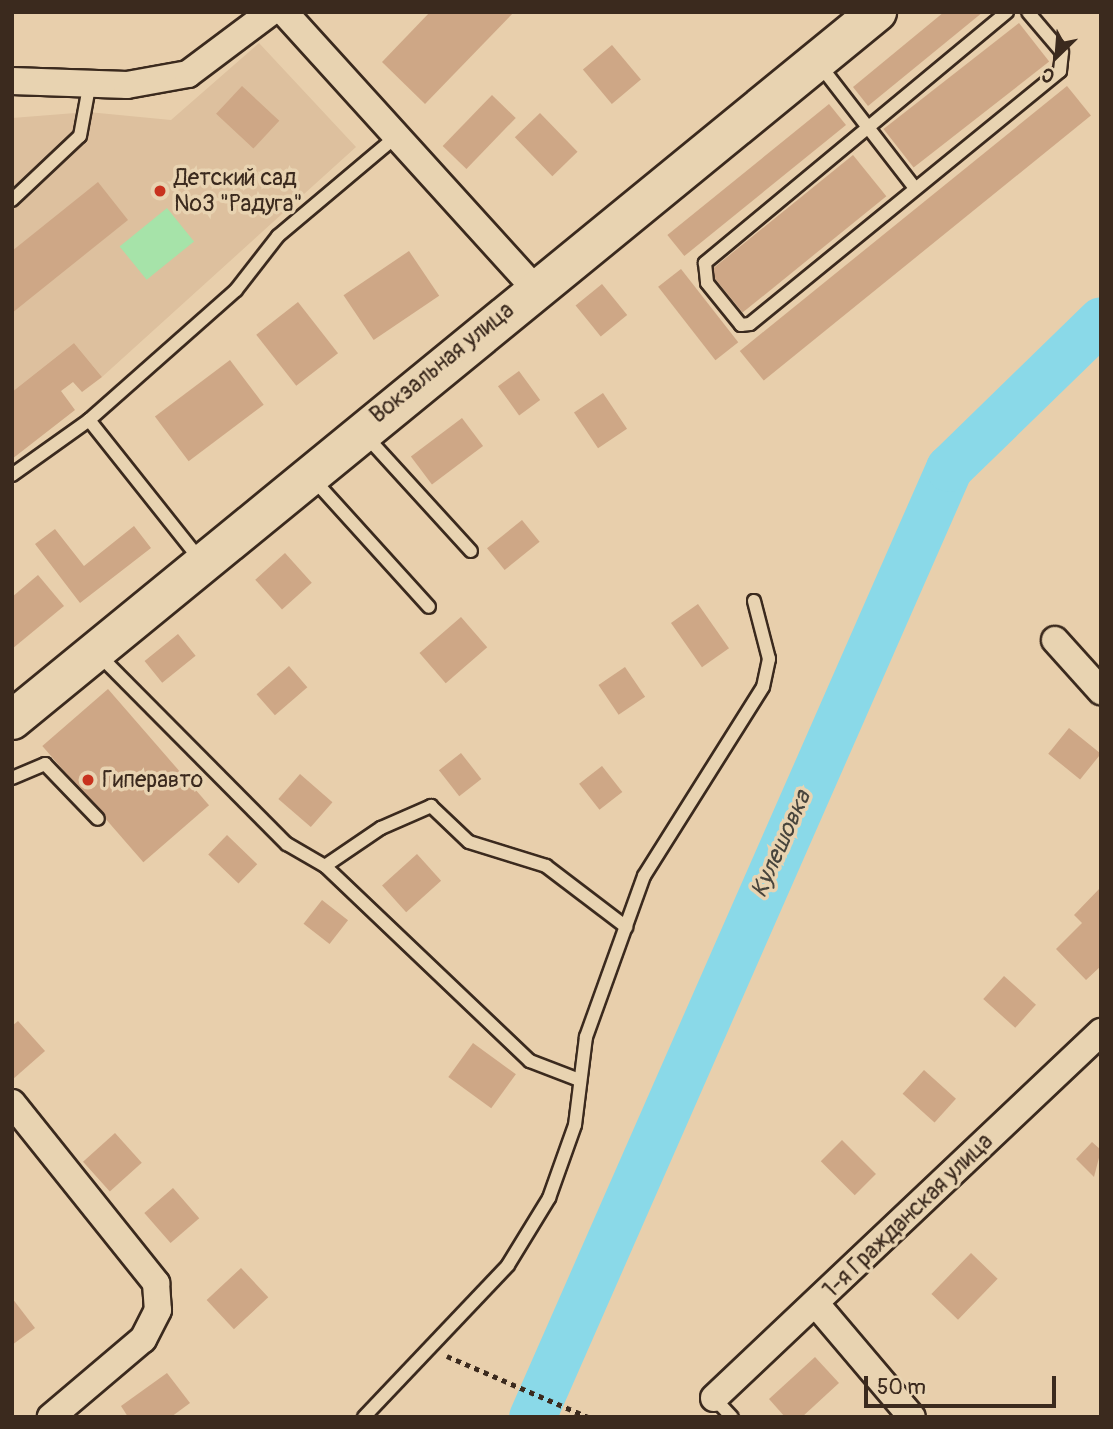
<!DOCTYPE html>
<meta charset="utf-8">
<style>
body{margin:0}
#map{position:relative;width:1113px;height:1429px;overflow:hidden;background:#e8cfac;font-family:Pangolin,sans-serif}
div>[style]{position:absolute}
.built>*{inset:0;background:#ddc09e}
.green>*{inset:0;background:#a6e3a9;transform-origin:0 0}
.river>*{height:47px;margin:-23.5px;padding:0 23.5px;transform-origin:23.5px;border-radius:23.5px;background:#8ad9e8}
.building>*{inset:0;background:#cea786;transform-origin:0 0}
.path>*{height:4.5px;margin-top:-2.25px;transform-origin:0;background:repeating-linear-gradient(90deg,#3b2a1e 0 5px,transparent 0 10px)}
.roads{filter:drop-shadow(2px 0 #3b2a1e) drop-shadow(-2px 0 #3b2a1e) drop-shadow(0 2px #3b2a1e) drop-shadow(0 -2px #3b2a1e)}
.lane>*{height:12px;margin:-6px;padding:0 6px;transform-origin:6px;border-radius:6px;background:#e8d3b1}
.street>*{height:26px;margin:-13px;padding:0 13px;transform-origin:13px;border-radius:13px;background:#e8d3b1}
.primary>*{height:38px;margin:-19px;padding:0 19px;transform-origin:19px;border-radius:19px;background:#e8d3b1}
.dots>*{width:19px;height:19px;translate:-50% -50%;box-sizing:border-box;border:4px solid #e8d3b1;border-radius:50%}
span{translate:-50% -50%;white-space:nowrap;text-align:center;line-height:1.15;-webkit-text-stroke:7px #e8d3b1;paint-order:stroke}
.poi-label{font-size:23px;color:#3b2a1e}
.left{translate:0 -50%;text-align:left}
.street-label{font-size:23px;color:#3b2a1e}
.water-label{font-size:24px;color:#47443c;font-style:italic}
.frame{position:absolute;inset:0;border:14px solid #3b2a1e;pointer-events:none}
.north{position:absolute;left:1022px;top:21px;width:70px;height:70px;-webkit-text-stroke:5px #e8d3b1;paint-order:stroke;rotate:205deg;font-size:19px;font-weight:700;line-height:28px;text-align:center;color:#3b2a1e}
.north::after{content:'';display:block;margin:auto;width:24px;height:32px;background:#3b2a1e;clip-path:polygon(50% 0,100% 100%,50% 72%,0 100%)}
.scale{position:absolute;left:864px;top:1376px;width:192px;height:32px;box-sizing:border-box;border:4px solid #3b2a1e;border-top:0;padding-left:9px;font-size:21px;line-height:24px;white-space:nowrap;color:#3b2a1e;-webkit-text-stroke:5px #e8d3b1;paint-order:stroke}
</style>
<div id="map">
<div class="built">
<div style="clip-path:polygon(259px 43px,356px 147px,102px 377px,74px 343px,12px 392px,12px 118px,88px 112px,171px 120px)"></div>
</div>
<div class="green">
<div style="left:167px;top:208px;width:43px;height:61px;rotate:51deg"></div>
</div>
<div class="river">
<div style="left:532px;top:1417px;width:1037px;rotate:-66.28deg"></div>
<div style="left:949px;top:468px;width:212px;rotate:-44.2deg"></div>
</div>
<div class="building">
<div style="clip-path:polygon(430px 12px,514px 12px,425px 104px,382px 62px)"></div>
<div style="clip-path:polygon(944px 12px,983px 12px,868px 106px,853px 87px)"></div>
<div style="left:1019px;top:23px;width:49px;height:172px;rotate:52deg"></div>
<div style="left:612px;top:45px;width:45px;height:38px;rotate:50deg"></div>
<div style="left:242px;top:86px;width:51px;height:38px;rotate:43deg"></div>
<div style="left:1067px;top:86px;width:38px;height:421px;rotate:51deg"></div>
<div style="left:492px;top:95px;width:33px;height:71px;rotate:44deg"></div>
<div style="left:829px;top:104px;width:27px;height:208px;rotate:51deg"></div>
<div style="left:540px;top:113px;width:54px;height:35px;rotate:46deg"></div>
<div style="left:853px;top:155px;width:53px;height:185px;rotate:51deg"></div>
<div style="clip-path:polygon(98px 182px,128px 220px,12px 313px,12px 251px)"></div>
<div style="left:409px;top:251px;width:54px;height:79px;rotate:56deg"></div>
<div style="left:681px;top:269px;width:93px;height:29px;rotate:52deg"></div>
<div style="left:602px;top:284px;width:40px;height:34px;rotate:51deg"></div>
<div style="left:298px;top:302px;width:65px;height:53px;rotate:52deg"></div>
<div style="clip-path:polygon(74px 343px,102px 377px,82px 392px,73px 382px,61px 391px,75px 410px,12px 459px,12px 392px)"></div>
<div style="left:230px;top:360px;width:56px;height:94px;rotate:53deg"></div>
<div style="left:519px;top:371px;width:36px;height:26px;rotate:54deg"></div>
<div style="left:603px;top:393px;width:43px;height:35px;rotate:56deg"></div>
<div style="left:462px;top:418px;width:35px;height:64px;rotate:53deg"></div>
<div style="left:522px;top:520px;width:28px;height:45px;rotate:51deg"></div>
<div style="clip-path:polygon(134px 526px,151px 548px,80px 603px,35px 544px,55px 529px,84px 566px)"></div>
<div style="left:285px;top:553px;width:40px;height:40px;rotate:48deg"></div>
<div style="clip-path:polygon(38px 575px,64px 606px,12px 649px,12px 597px)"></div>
<div style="left:698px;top:604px;width:54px;height:33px;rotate:55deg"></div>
<div style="left:461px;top:617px;width:40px;height:55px;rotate:49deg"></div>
<div style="left:178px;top:634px;width:28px;height:43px;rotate:51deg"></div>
<div style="left:289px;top:666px;width:28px;height:43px;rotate:49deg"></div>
<div style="left:625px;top:667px;width:36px;height:32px;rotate:56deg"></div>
<div style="left:108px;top:689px;width:154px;height:87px;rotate:49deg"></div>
<div style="left:1069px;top:728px;width:41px;height:33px;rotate:39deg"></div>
<div style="left:461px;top:753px;width:33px;height:28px;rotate:52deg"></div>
<div style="left:602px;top:766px;width:33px;height:29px;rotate:52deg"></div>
<div style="left:300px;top:774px;width:43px;height:33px;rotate:41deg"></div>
<div style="left:227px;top:835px;width:42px;height:27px;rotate:44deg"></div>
<div style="left:417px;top:854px;width:36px;height:47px;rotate:48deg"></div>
<div style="clip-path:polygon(1101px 887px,1101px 966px,1086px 980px,1056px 949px,1082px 923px,1074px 915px)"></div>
<div style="left:322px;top:900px;width:33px;height:30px;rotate:38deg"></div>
<div style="left:1004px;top:976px;width:43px;height:31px;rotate:42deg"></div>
<div style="clip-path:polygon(18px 1021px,45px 1051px,12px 1080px,12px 1026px)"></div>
<div style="left:473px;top:1043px;width:53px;height:42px;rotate:36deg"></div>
<div style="left:924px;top:1070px;width:43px;height:32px;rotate:42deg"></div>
<div style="left:115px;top:1133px;width:40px;height:43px;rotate:48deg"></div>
<div style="left:842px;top:1140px;width:48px;height:30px;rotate:45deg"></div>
<div style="clip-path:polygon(1092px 1142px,1101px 1150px,1094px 1177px,1076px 1159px)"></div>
<div style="left:173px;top:1188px;width:40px;height:38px;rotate:49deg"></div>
<div style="left:971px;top:1253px;width:37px;height:57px;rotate:44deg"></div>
<div style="left:241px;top:1268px;width:40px;height:47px;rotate:47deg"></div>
<div style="clip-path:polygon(12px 1298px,35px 1328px,12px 1345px)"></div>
<div style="clip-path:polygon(815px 1357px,839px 1383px,802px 1417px,785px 1417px,769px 1399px)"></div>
<div style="clip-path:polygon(167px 1373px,190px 1403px,171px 1417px,128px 1417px,121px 1406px)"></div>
</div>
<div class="path">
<div style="left:447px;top:1356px;width:154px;rotate:23.4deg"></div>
</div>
<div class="roads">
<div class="lane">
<div style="left:1007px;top:12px;width:393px;rotate:140.3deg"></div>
<div style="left:705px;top:263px;width:20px;rotate:84deg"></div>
<div style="left:707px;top:283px;width:54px;rotate:51deg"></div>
<div style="left:741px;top:325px;width:9px;rotate:-6deg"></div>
<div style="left:750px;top:324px;width:400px;rotate:-39.2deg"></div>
<div style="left:1060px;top:71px;width:19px;rotate:-84deg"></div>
<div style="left:1062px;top:52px;width:52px;rotate:-130.4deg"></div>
<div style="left:819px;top:64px;width:155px;rotate:52.3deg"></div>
<div style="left:12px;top:200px;width:93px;rotate:-43.3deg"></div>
<div style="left:80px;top:136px;width:50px;rotate:-79.6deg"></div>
<div style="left:89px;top:420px;width:196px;rotate:-41.5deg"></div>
<div style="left:236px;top:290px;width:68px;rotate:-52.1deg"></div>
<div style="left:278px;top:236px;width:157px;rotate:-40.1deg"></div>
<div style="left:365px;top:435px;width:157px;rotate:47.6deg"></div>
<div style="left:12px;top:475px;width:95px;rotate:-35.5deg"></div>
<div style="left:89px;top:420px;width:181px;rotate:51.5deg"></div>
<div style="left:314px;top:480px;width:171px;rotate:47.8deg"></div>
<div style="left:98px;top:654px;width:268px;rotate:45.2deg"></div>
<div style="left:287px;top:844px;width:44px;rotate:30.1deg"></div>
<div style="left:325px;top:866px;width:283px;rotate:43.6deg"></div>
<div style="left:530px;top:1061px;width:50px;rotate:21deg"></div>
<div style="left:12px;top:778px;width:36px;rotate:-23deg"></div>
<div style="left:45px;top:764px;width:76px;rotate:46.1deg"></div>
<div style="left:325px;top:866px;width:68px;rotate:-34.2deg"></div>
<div style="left:381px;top:828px;width:55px;rotate:-23.7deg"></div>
<div style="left:431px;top:806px;width:52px;rotate:43.5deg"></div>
<div style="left:469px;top:842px;width:81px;rotate:17.3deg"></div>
<div style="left:546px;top:866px;width:101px;rotate:37.3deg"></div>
<div style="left:714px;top:1398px;width:26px;rotate:47deg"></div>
<div style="left:364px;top:1417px;width:209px;rotate:-46.5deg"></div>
<div style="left:508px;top:1265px;width:79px;rotate:-58.5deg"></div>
<div style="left:549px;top:1198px;width:77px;rotate:-70.4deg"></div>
<div style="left:575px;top:1125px;width:89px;rotate:-82.9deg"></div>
<div style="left:586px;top:1037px;width:171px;rotate:-70.2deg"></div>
<div style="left:644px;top:876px;width:223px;rotate:-57.8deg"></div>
<div style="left:763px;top:687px;width:29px;rotate:-78deg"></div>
<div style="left:769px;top:659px;width:60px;rotate:-104.5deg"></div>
</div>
<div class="street">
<div style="left:284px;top:12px;width:372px;rotate:47.8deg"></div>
<div style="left:12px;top:81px;width:115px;rotate:2deg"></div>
<div style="left:127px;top:85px;width:62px;rotate:-10.2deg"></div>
<div style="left:188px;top:74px;width:104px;rotate:-36.8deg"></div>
<div style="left:1055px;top:640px;width:69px;rotate:48deg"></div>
<div style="left:12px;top:1103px;width:231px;rotate:51.3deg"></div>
<div style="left:156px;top:1283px;width:27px;rotate:86deg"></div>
<div style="left:158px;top:1310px;width:33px;rotate:117deg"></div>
<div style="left:143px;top:1339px;width:121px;rotate:139.7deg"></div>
<div style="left:816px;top:1304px;width:148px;rotate:49.7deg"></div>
<div style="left:714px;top:1398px;width:533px;rotate:-43.4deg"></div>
</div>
<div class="primary">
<div style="left:12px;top:720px;width:1118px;rotate:-39.3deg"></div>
</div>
</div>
<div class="dots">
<div style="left:160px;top:191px;background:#c8321e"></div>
<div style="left:88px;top:780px;background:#c8321e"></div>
</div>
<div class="poi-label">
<span class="left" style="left:174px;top:191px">Детский сад<br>№3 "Радуга"</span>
<span class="left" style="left:102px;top:780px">Гиперавто</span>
</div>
<div class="street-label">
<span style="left:442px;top:363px;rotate:-39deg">Вокзальная улица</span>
<span style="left:908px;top:1216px;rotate:-44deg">1-я Гражданская улица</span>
</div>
<div class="water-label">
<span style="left:781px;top:844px;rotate:-66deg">Кулешовка</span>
</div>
<div class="frame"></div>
<div class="north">С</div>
<div class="scale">50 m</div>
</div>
